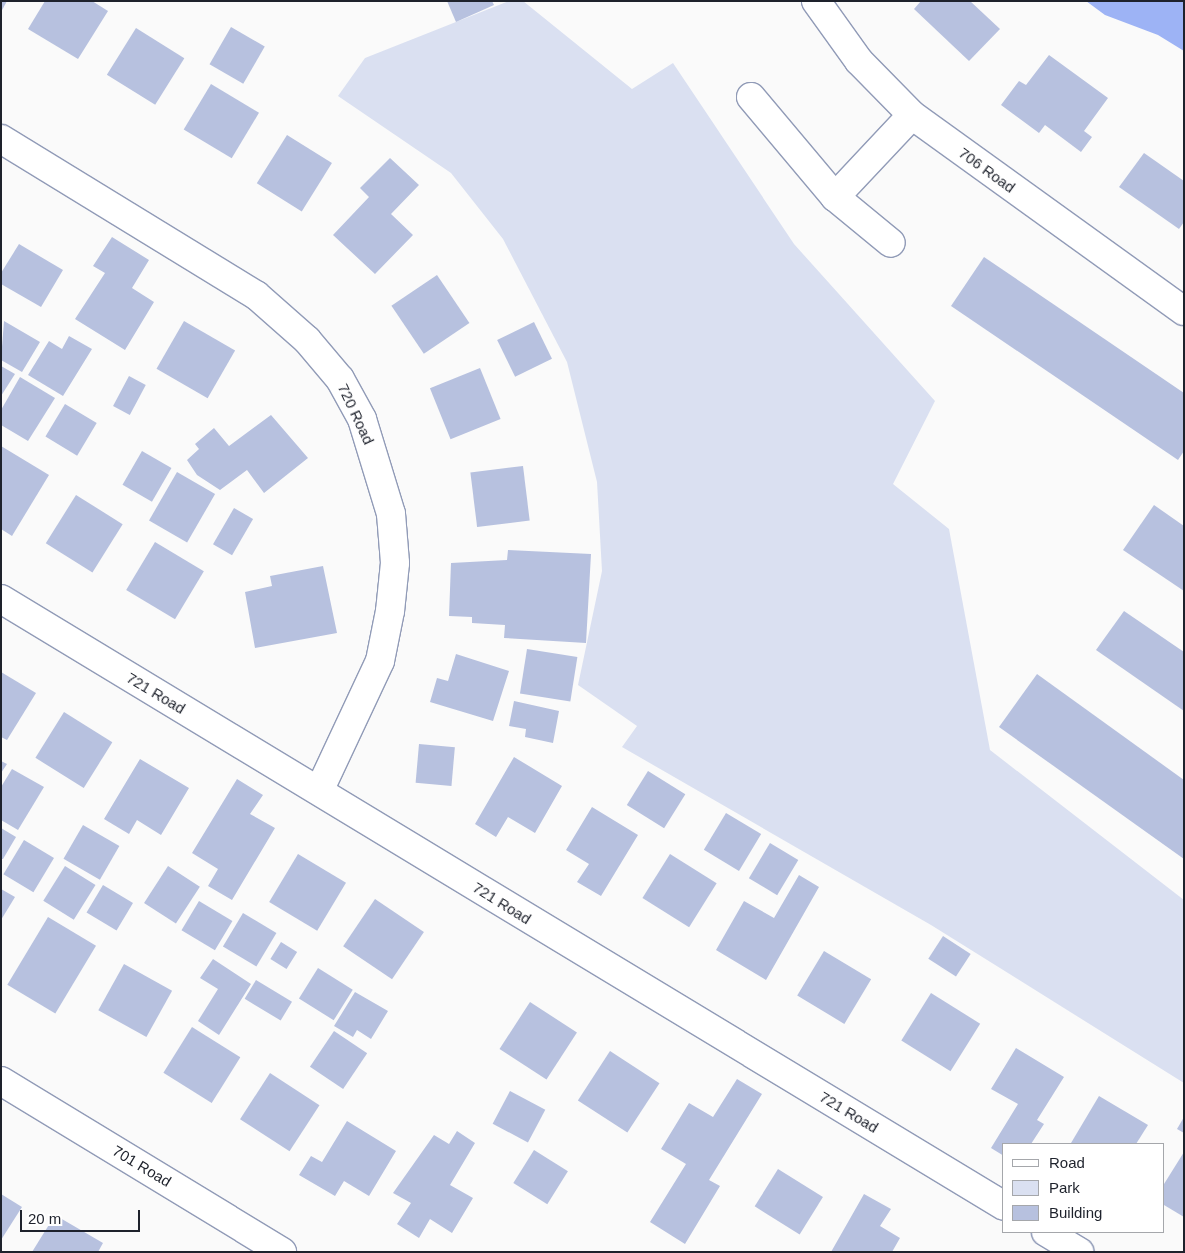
<!DOCTYPE html>
<style>
body{margin:0}
#map{position:relative;width:1185px;height:1253px;overflow:hidden;background:#fafafa;font-family:Arial,sans-serif}
div>[style]{position:absolute}
.green>*{inset:0;background:#dae0f1}
.forest>*{inset:0;background:#9db3f5}
.building>*{inset:0;background:#b7c1df;transform-origin:0 0}
.roads{filter:drop-shadow(1px 0 #919bb7) drop-shadow(-1px 0 #919bb7) drop-shadow(0 1px #919bb7) drop-shadow(0 -1px #919bb7)}
.minor>*{height:28px;margin:-14px;padding:0 14px;transform-origin:14px;border-radius:14px;background:#fff}
span{translate:-50% -50%;white-space:nowrap;text-align:center;line-height:1.15;-webkit-text-stroke:4.5px #fff;paint-order:stroke}
.street-label{font-size:15px;color:#1e222c}
.frame{position:absolute;inset:0;border:2px solid #1e222c;pointer-events:none}
.legend{position:absolute;left:1002px;top:1143px;width:162px;height:90px;box-sizing:border-box;background:#fff;border:1px solid #a5a7ab;margin:0;padding:6px 9px;list-style:none;font-size:15px;color:#1e222c}
.legend li{display:flex;align-items:center;gap:10px;height:25px}
.legend b{width:25px;border:1px solid #a5a7ab}
.scale{position:absolute;left:20px;top:1210px;width:120px;height:22px;box-sizing:border-box;border:2px solid #1e222c;border-top:0;padding-left:6px;font-size:15px;line-height:18px;white-space:nowrap;color:#1e222c;-webkit-text-stroke:4px #fff;paint-order:stroke}
</style>
<div id="map">
<div class="green">
<div style="clip-path:polygon(509px 1px,523px 1px,632px 89px,673px 63px,794px 244px,935px 401px,893px 484px,949px 529px,990px 750px,1184px 900px,1184px 1083px,931px 925px,622px 747px,637px 726px,578px 685px,602px 571px,597px 482px,567px 362px,503px 239px,451px 173px,338px 96px,365px 58px)"></div>
</div>
<div class="forest">
<div style="clip-path:polygon(1086px 1px,1184px 1px,1184px 51px,1158px 35px,1105px 15px)"></div>
</div>
<div class="building">
<div style="clip-path:polygon(1px 1px,7px 1px,1px 12px)"></div>
<div style="clip-path:polygon(45px 1px,92px 1px,108px 11px,78px 59px,28px 29px)"></div>
<div style="clip-path:polygon(447px 1px,492px 1px,494px 5px,456px 22px)"></div>
<div style="clip-path:polygon(921px 1px,970px 1px,1000px 29px,969px 61px,914px 9px)"></div>
<div style="left:231px;top:27px;width:39px;height:43px;rotate:30deg"></div>
<div style="left:136px;top:28px;width:57px;height:55px;rotate:32deg"></div>
<div style="clip-path:polygon(1049px 55px,1108px 98px,1084px 131px,1092px 137px,1081px 152px,1045px 125px,1039px 133px,1001px 105px,1019px 81px,1026px 85px)"></div>
<div style="left:211px;top:84px;width:56px;height:53px;rotate:31deg"></div>
<div style="left:287px;top:135px;width:53px;height:57px;rotate:32deg"></div>
<div style="clip-path:polygon(1144px 153px,1184px 181px,1184px 222px,1179px 229px,1119px 187px)"></div>
<div style="clip-path:polygon(390px 158px,419px 185px,391px 214px,413px 235px,375px 274px,333px 235px,369px 197px,360px 188px)"></div>
<div style="clip-path:polygon(112px 237px,149px 260px,132px 288px,154px 302px,125px 350px,75px 319px,105px 273px,93px 266px)"></div>
<div style="clip-path:polygon(19px 244px,63px 270px,41px 307px,1px 284px,1px 273px)"></div>
<div style="clip-path:polygon(984px 257px,1184px 393px,1184px 451px,1178px 460px,951px 306px)"></div>
<div style="left:437px;top:275px;width:58px;height:55px;rotate:56deg"></div>
<div style="clip-path:polygon(4px 321px,40px 342px,22px 372px,1px 360px)"></div>
<div style="left:184px;top:321px;width:59px;height:55px;rotate:30deg"></div>
<div style="left:534px;top:322px;width:41px;height:41px;rotate:64deg"></div>
<div style="clip-path:polygon(69px 336px,92px 349px,63px 396px,28px 375px,49px 341px,62px 349px)"></div>
<div style="clip-path:polygon(1px 366px,15px 374px,1px 396px)"></div>
<div style="left:480px;top:368px;width:55px;height:54px;rotate:68deg"></div>
<div style="left:129px;top:376px;width:19px;height:34px;rotate:28deg"></div>
<div style="clip-path:polygon(20px 377px,55px 398px,28px 441px,1px 425px,1px 410px)"></div>
<div style="left:65px;top:404px;width:37px;height:38px;rotate:31deg"></div>
<div style="clip-path:polygon(271px 415px,308px 458px,264px 493px,247px 470px,220px 490px,197px 475px,187px 460px,199px 449px,195px 444px,214px 428px,229px 446px)"></div>
<div style="clip-path:polygon(1px 446px,49px 475px,12px 536px,1px 529px)"></div>
<div style="left:142px;top:451px;width:34px;height:39px;rotate:30deg"></div>
<div style="left:523px;top:466px;width:55px;height:53px;rotate:83deg"></div>
<div style="left:177px;top:472px;width:44px;height:56px;rotate:30deg"></div>
<div style="left:76px;top:495px;width:55px;height:57px;rotate:32deg"></div>
<div style="clip-path:polygon(1154px 505px,1184px 526px,1184px 591px,1123px 550px)"></div>
<div style="left:234px;top:508px;width:22px;height:42px;rotate:30deg"></div>
<div style="left:155px;top:542px;width:57px;height:56px;rotate:31deg"></div>
<div style="clip-path:polygon(508px 550px,591px 554px,586px 643px,504px 638px,505px 625px,472px 623px,472px 617px,449px 616px,451px 563px,507px 560px)"></div>
<div style="clip-path:polygon(323px 566px,337px 633px,255px 648px,245px 592px,272px 586px,270px 576px)"></div>
<div style="clip-path:polygon(1124px 611px,1184px 652px,1184px 711px,1096px 650px)"></div>
<div style="left:527px;top:649px;width:51px;height:45px;rotate:9deg"></div>
<div style="clip-path:polygon(456px 654px,509px 671px,493px 721px,430px 702px,437px 678px,448px 681px)"></div>
<div style="clip-path:polygon(1px 672px,36px 693px,7px 740px,1px 737px)"></div>
<div style="clip-path:polygon(1037px 674px,1184px 780px,1184px 859px,999px 727px)"></div>
<div style="clip-path:polygon(514px 701px,559px 711px,553px 743px,525px 737px,526px 729px,509px 726px)"></div>
<div style="left:64px;top:712px;width:57px;height:54px;rotate:32deg"></div>
<div style="left:419px;top:744px;width:36px;height:39px;rotate:5deg"></div>
<div style="clip-path:polygon(514px 757px,562px 786px,535px 833px,508px 817px,496px 837px,475px 824px)"></div>
<div style="clip-path:polygon(140px 759px,189px 788px,161px 835px,137px 820px,129px 834px,104px 819px)"></div>
<div style="clip-path:polygon(1px 761px,7px 764px,1px 773px)"></div>
<div style="clip-path:polygon(12px 769px,44px 787px,18px 830px,1px 820px,1px 787px)"></div>
<div style="left:648px;top:771px;width:44px;height:40px;rotate:32deg"></div>
<div style="clip-path:polygon(237px 779px,263px 795px,250px 814px,275px 828px,232px 900px,208px 886px,218px 869px,192px 853px)"></div>
<div style="clip-path:polygon(592px 807px,638px 835px,601px 896px,577px 882px,589px 864px,566px 850px)"></div>
<div style="left:726px;top:813px;width:41px;height:43px;rotate:31deg"></div>
<div style="left:83px;top:825px;width:42px;height:39px;rotate:30deg"></div>
<div style="clip-path:polygon(1px 828px,16px 837px,3px 859px,1px 859px)"></div>
<div style="left:24px;top:840px;width:35px;height:40px;rotate:31deg"></div>
<div style="left:770px;top:843px;width:33px;height:41px;rotate:31deg"></div>
<div style="left:298px;top:854px;width:56px;height:56px;rotate:31deg"></div>
<div style="left:670px;top:854px;width:55px;height:52px;rotate:32deg"></div>
<div style="left:65px;top:866px;width:36px;height:41px;rotate:32deg"></div>
<div style="left:168px;top:866px;width:38px;height:44px;rotate:33deg"></div>
<div style="clip-path:polygon(799px 875px,819px 887px,766px 980px,716px 950px,744px 901px,774px 918px)"></div>
<div style="left:103px;top:885px;width:35px;height:32px;rotate:31deg"></div>
<div style="clip-path:polygon(1px 889px,15px 897px,1px 920px)"></div>
<div style="left:375px;top:899px;width:59px;height:57px;rotate:34deg"></div>
<div style="left:199px;top:901px;width:39px;height:34px;rotate:31deg"></div>
<div style="left:243px;top:913px;width:39px;height:39px;rotate:31deg"></div>
<div style="left:48px;top:917px;width:56px;height:79px;rotate:31deg"></div>
<div style="left:943px;top:936px;width:33px;height:27px;rotate:33deg"></div>
<div style="left:281px;top:942px;width:19px;height:20px;rotate:32deg"></div>
<div style="left:824px;top:951px;width:55px;height:52px;rotate:31deg"></div>
<div style="clip-path:polygon(213px 959px,251px 984px,219px 1035px,198px 1021px,218px 989px,200px 978px)"></div>
<div style="left:124px;top:964px;width:55px;height:53px;rotate:29deg"></div>
<div style="left:318px;top:968px;width:41px;height:36px;rotate:32deg"></div>
<div style="left:256px;top:980px;width:42px;height:22px;rotate:31deg"></div>
<div style="clip-path:polygon(355px 992px,388px 1011px,371px 1039px,357px 1030px,353px 1037px,334px 1026px)"></div>
<div style="left:931px;top:993px;width:58px;height:56px;rotate:32deg"></div>
<div style="left:530px;top:1002px;width:56px;height:56px;rotate:33deg"></div>
<div style="left:192px;top:1027px;width:57px;height:54px;rotate:32deg"></div>
<div style="left:334px;top:1031px;width:40px;height:43px;rotate:34deg"></div>
<div style="clip-path:polygon(1016px 1048px,1064px 1077px,1037px 1120px,1044px 1124px,1031px 1144px,1004px 1144px,1004px 1156px,991px 1148px,1018px 1104px,991px 1089px)"></div>
<div style="left:610px;top:1051px;width:59px;height:59px;rotate:33deg"></div>
<div style="left:270px;top:1073px;width:59px;height:55px;rotate:33deg"></div>
<div style="clip-path:polygon(737px 1079px,762px 1094px,709px 1180px,720px 1186px,685px 1244px,650px 1222px,686px 1164px,661px 1149px,689px 1103px,713px 1117px)"></div>
<div style="left:510px;top:1091px;width:40px;height:37px;rotate:28deg"></div>
<div style="clip-path:polygon(1099px 1096px,1148px 1125px,1136px 1144px,1071px 1143px)"></div>
<div style="clip-path:polygon(1184px 1117px,1184px 1133px,1177px 1129px)"></div>
<div style="clip-path:polygon(347px 1121px,396px 1151px,369px 1196px,344px 1181px,335px 1196px,299px 1175px,311px 1156px,322px 1162px)"></div>
<div style="clip-path:polygon(457px 1131px,475px 1143px,450px 1185px,473px 1198px,452px 1233px,430px 1219px,419px 1238px,397px 1224px,411px 1203px,393px 1193px,434px 1135px,449px 1144px)"></div>
<div style="left:534px;top:1150px;width:40px;height:39px;rotate:32deg"></div>
<div style="clip-path:polygon(1184px 1152px,1184px 1217px,1164px 1205px,1164px 1184px)"></div>
<div style="left:778px;top:1169px;width:53px;height:44px;rotate:32deg"></div>
<div style="clip-path:polygon(1px 1194px,22px 1207px,1px 1240px)"></div>
<div style="clip-path:polygon(864px 1194px,891px 1209px,880px 1226px,900px 1238px,892px 1252px,831px 1252px)"></div>
<div style="clip-path:polygon(55px 1215px,103px 1243px,98px 1252px,32px 1252px)"></div>
</div>
<div class="roads">
<div class="minor">
<div style="left:816px;top:1px;width:74px;rotate:54.4deg"></div>
<div style="left:859px;top:61px;width:76px;rotate:45.5deg"></div>
<div style="left:912px;top:115px;width:335px;rotate:35.8deg"></div>
<div style="left:751px;top:97px;width:131px;rotate:50deg"></div>
<div style="left:835px;top:197px;width:72px;rotate:39.4deg"></div>
<div style="left:1px;top:139px;width:299px;rotate:31.5deg"></div>
<div style="left:256px;top:295px;width:68px;rotate:41.4deg"></div>
<div style="left:307px;top:340px;width:51px;rotate:49.8deg"></div>
<div style="left:340px;top:379px;width:46px;rotate:61.2deg"></div>
<div style="left:362px;top:419px;width:99px;rotate:73deg"></div>
<div style="left:391px;top:514px;width:49px;rotate:85.3deg"></div>
<div style="left:395px;top:563px;width:48px;rotate:95.9deg"></div>
<div style="left:390px;top:611px;width:51px;rotate:101.3deg"></div>
<div style="left:380px;top:661px;width:141px;rotate:115.1deg"></div>
<div style="left:835px;top:197px;width:112px;rotate:-46.8deg"></div>
<div style="left:1px;top:599px;width:1172px;rotate:31.18deg"></div>
<div style="left:1px;top:1081px;width:329px;rotate:31.3deg"></div>
<div style="left:1046px;top:1232px;width:39px;rotate:31deg"></div>
</div>
</div>
<div class="street-label">
<span style="left:987px;top:170px;rotate:36deg">706 Road</span>
<span style="left:356px;top:414px;rotate:65deg">720 Road</span>
<span style="left:156px;top:693px;rotate:31deg">721 Road</span>
<span style="left:502px;top:903px;rotate:32deg">721 Road</span>
<span style="left:849px;top:1112px;rotate:31deg">721 Road</span>
<span style="left:142px;top:1166px;rotate:31deg">701 Road</span>
</div>
<div class="frame"></div>
<ul class="legend">
<li><b style="height:6px;background:#fff"></b>Road</li>
<li><b style="height:14px;background:#dae0f1"></b>Park</li>
<li><b style="height:14px;background:#b7c1df"></b>Building</li>
</ul>
<div class="scale">20 m</div>
</div>
